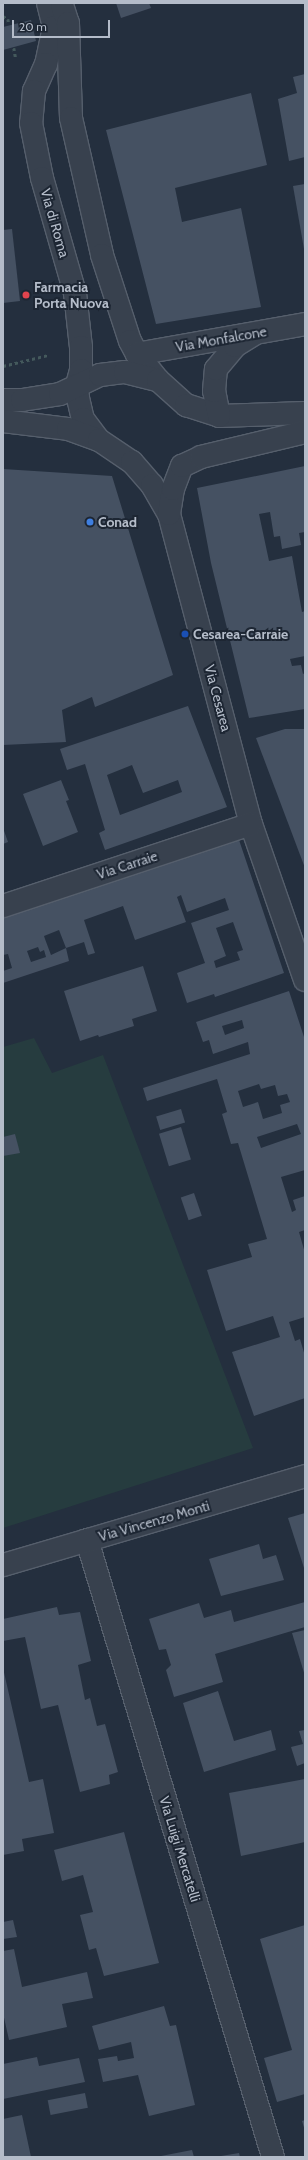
<!DOCTYPE html>
<style>
body{margin:0}
#map{position:relative;width:308px;height:2160px;overflow:hidden;background:#242f3e;font-family:Cabin,sans-serif}
div>[style]{position:absolute}
.green>*{inset:0;background:#263c3f}
.building>*{inset:0;background:#455162;transform-origin:0 0}
.path>*{height:2.5px;margin-top:-1.25px;transform-origin:0;background:repeating-linear-gradient(90deg,#44595c 0 3px,transparent 0 6px)}
.roads{filter:drop-shadow(1px 0 #565f6c) drop-shadow(-1px 0 #565f6c) drop-shadow(0 1px #565f6c) drop-shadow(0 -1px #565f6c)}
.minor>*{height:22px;margin:-11px;padding:0 11px;transform-origin:11px;border-radius:11px;background:#38414e}
.dots>*{width:11px;height:11px;translate:-50% -50%;box-sizing:border-box;border:2px solid #1d2633;border-radius:50%}
span{translate:-50% -50%;white-space:nowrap;text-align:center;line-height:1.15;-webkit-text-stroke:4px #1d2633;paint-order:stroke}
.street-label{font-size:14px;color:#b4bcc9}
.poi-label{font-size:14px;color:#b4bcc9;font-weight:700}
.left{translate:0 -50%;text-align:left}
.frame{position:absolute;inset:0;border:4px solid #b4bcc9;pointer-events:none}
.scale{position:absolute;left:12px;top:20px;width:98px;height:18px;box-sizing:border-box;border:2px solid #b4bcc9;border-top:0;padding-left:5px;font-size:12px;line-height:14px;white-space:nowrap;color:#b4bcc9;-webkit-text-stroke:3px #1d2633;paint-order:stroke}
</style>
<div id="map">
<div class="green">
<div style="clip-path:polygon(34px 1038px,52px 1073px,103px 1055px,253px 1448px,3px 1528px,3px 1047px)"></div>
</div>
<div class="building">
<div style="clip-path:polygon(116px 3px,149px 3px,151px 8px,121px 18px)"></div>
<div style="clip-path:polygon(31px 20px,36px 41px,3px 50px,3px 27px)"></div>
<div style="clip-path:polygon(305px 74px,305px 157px,289px 161px,278px 99px,297px 93px,293px 77px)"></div>
<div style="clip-path:polygon(251px 93px,267px 165px,175px 188px,182px 222px,241px 208px,261px 307px,156px 324px,106px 130px)"></div>
<div style="clip-path:polygon(305px 184px,305px 249px,304px 249px,293px 186px)"></div>
<div style="clip-path:polygon(12px 229px,20px 301px,3px 303px,3px 230px)"></div>
<div style="clip-path:polygon(305px 466px,305px 532px,299px 533px,301px 545px,282px 549px,280px 536px,274px 537px,270px 512px,259px 514px,269px 561px,292px 556px,302px 612px,305px 611px,305px 656px,290px 659px,292px 666px,301px 665px,303px 674px,305px 673px,305px 709px,249px 718px,211px 563px,197px 488px)"></div>
<div style="clip-path:polygon(3px 469px,112px 476px,173px 675px,95px 707px,92px 697px,62px 710px,66px 742px,3px 745px)"></div>
<div style="clip-path:polygon(evenodd,188px 706px,227px 807px,105px 850px,99px 833px,105px 830px,85px 764px,67px 770px,60px 749px,188px 706px,132px 765px,143px 793px,178px 780px,182px 792px,120px 815px,107px 775px,132px 765px)"></div>
<div style="clip-path:polygon(285px 729px,305px 729px,305px 868px,256px 738px)"></div>
<div style="clip-path:polygon(61px 780px,69px 800px,66px 801px,78px 832px,43px 846px,23px 794px)"></div>
<div style="clip-path:polygon(3px 828px,8px 842px,3px 844px)"></div>
<div style="clip-path:polygon(evenodd,237px 834px,284px 973px,215px 997px,214px 994px,187px 1003px,177px 973px,205px 963px,191px 923px,229px 910px,225px 898px,187px 912px,181px 895px,177px 897px,186px 922px,135px 940px,123px 906px,84px 920px,95px 953px,88px 955px,84px 942px,66px 948px,59px 930px,44px 936px,45px 939px,51px 955px,66px 948px,69px 961px,3px 983px,3px 971px,12px 968px,8px 954px,3px 955px,3px 916px,237px 834px,233px 922px,243px 950px,237px 952px,240px 960px,216px 968px,214px 961px,226px 956px,216px 928px,233px 922px,237px 834px,38px 947px,40px 952px,44px 950px,46px 957px,31px 962px,27px 951px,38px 947px)"></div>
<div style="clip-path:polygon(143px 966px,157px 1011px,132px 1019px,134px 1026px,99px 1037px,98px 1035px,80px 1041px,64px 991px)"></div>
<div style="clip-path:polygon(evenodd,289px 991px,305px 1040px,305px 1170px,281px 1177px,292px 1212px,296px 1210px,293px 1200px,305px 1196px,305px 1230px,299px 1232px,305px 1253px,305px 1317px,289px 1322px,295px 1341px,300px 1339px,305px 1356px,305px 1398px,254px 1416px,232px 1352px,280px 1337px,273px 1316px,226px 1331px,207px 1270px,252px 1257px,248px 1244px,267px 1239px,238px 1143px,231px 1144px,222px 1114px,227px 1112px,217px 1079px,147px 1101px,143px 1088px,250px 1054px,248px 1042px,213px 1054px,209px 1040px,203px 1042px,196px 1022px,289px 991px,242px 1020px,244px 1028px,225px 1035px,222px 1026px,242px 1020px,289px 991px,259px 1084px,261px 1089px,275px 1085px,278px 1096px,287px 1094px,290px 1102px,280px 1105px,282px 1113px,263px 1119px,258px 1102px,243px 1107px,238px 1091px,259px 1084px,289px 991px,297px 1124px,301px 1134px,261px 1148px,257px 1137px,297px 1124px)"></div>
<div style="left:181px;top:1109px;width:14px;height:26px;rotate:73deg"></div>
<div style="left:181px;top:1127px;width:34px;height:23px;rotate:73deg"></div>
<div style="clip-path:polygon(15px 1134px,20px 1153px,3px 1156px,3px 1137px)"></div>
<div style="left:194px;top:1193px;width:24px;height:14px;rotate:71deg"></div>
<div style="clip-path:polygon(305px 1513px,305px 1571px,288px 1518px)"></div>
<div style="clip-path:polygon(259px 1544px,263px 1559px,276px 1555px,284px 1580px,221px 1596px,209px 1559px)"></div>
<div style="clip-path:polygon(305px 1602px,305px 1627px,215px 1654px,223px 1682px,174px 1697px,166px 1670px,171px 1665px,166px 1649px,159px 1650px,149px 1619px,199px 1603px,204px 1618px,231px 1610px,234px 1622px)"></div>
<div style="clip-path:polygon(57px 1607px,59px 1615px,80px 1612px,91px 1661px,78px 1665px,85px 1700px,90px 1698px,97px 1726px,105px 1724px,118px 1772px,109px 1775px,110px 1784px,80px 1792px,58px 1705px,41px 1709px,25px 1637px,3px 1641px,3px 1619px)"></div>
<div style="clip-path:polygon(305px 1630px,305px 1676px,292px 1633px)"></div>
<div style="clip-path:polygon(3px 1668px,29px 1782px,43px 1779px,54px 1833px,22px 1839px,24px 1851px,3px 1855px)"></div>
<div style="clip-path:polygon(218px 1691px,234px 1741px,271px 1730px,276px 1750px,204px 1772px,183px 1703px)"></div>
<div style="clip-path:polygon(305px 1730px,305px 1763px,297px 1766px,291px 1747px,303px 1744px,299px 1731px)"></div>
<div style="clip-path:polygon(305px 1779px,305px 1842px,241px 1856px,229px 1793px)"></div>
<div style="clip-path:polygon(124px 1832px,159px 1963px,104px 1976px,96px 1948px,89px 1950px,80px 1915px,93px 1912px,83px 1875px,62px 1881px,54px 1850px)"></div>
<div style="clip-path:polygon(13px 1920px,17px 1937px,3px 1939px,3px 1922px)"></div>
<div style="clip-path:polygon(305px 1925px,305px 2094px,277px 2102px,264px 2058px,292px 2050px,260px 1939px)"></div>
<div style="clip-path:polygon(14px 1949px,22px 1987px,87px 1972px,93px 1998px,62px 2004px,67px 2027px,9px 2040px,3px 2013px,3px 1951px)"></div>
<div style="clip-path:polygon(164px 2006px,170px 2026px,176px 2025px,195px 2105px,149px 2116px,138px 2075px,103px 2082px,98px 2059px,117px 2056px,118px 2061px,134px 2058px,131px 2042px,99px 2050px,92px 2026px)"></div>
<div style="clip-path:polygon(37px 2057px,39px 2066px,79px 2058px,85px 2082px,3px 2099px,3px 2064px)"></div>
<div style="left:85px;top:2093px;width:15px;height:38px;rotate:79deg"></div>
<div style="clip-path:polygon(22px 2115px,31px 2157px,3px 2157px,3px 2119px)"></div>
<div style="clip-path:polygon(305px 2120px,305px 2131px,302px 2121px)"></div>
<div style="clip-path:polygon(192px 2150px,194px 2157px,161px 2157px,161px 2156px)"></div>
<div style="clip-path:polygon(239px 2153px,240px 2157px,221px 2157px,221px 2156px)"></div>
</div>
<div class="path">
<div style="left:3px;top:16px;width:6px;rotate:31deg"></div>
<div style="left:8px;top:19px;width:5px;rotate:79deg"></div>
<div style="left:14px;top:48px;width:11px;rotate:80deg"></div>
<div style="left:3px;top:366px;width:46px;rotate:-13.7deg"></div>
</div>
<div class="roads">
<div class="minor">
<div style="left:48px;top:3px;width:25px;rotate:76deg"></div>
<div style="left:54px;top:27px;width:38px;rotate:102deg"></div>
<div style="left:46px;top:64px;width:30px;rotate:114deg"></div>
<div style="left:34px;top:91px;width:32px;rotate:95deg"></div>
<div style="left:31px;top:123px;width:56px;rotate:78.7deg"></div>
<div style="left:42px;top:178px;width:120px;rotate:74deg"></div>
<div style="left:75px;top:293px;width:54px;rotate:83.7deg"></div>
<div style="left:81px;top:347px;width:23px;rotate:90deg"></div>
<div style="left:81px;top:370px;width:16px;rotate:105deg"></div>
<div style="left:77px;top:385px;width:13px;rotate:86deg"></div>
<div style="left:78px;top:398px;width:22px;rotate:77deg"></div>
<div style="left:83px;top:419px;width:26px;rotate:53deg"></div>
<div style="left:62px;top:5px;width:19px;rotate:72deg"></div>
<div style="left:68px;top:23px;width:95px;rotate:88.2deg"></div>
<div style="left:71px;top:118px;width:140px;rotate:77.2deg"></div>
<div style="left:102px;top:255px;width:90px;rotate:72deg"></div>
<div style="left:130px;top:341px;width:15px;rotate:62deg"></div>
<div style="left:137px;top:354px;width:33px;rotate:51deg"></div>
<div style="left:137px;top:354px;width:171px;rotate:-10.1deg"></div>
<div style="left:3px;top:400px;width:19px"></div>
<div style="left:22px;top:400px;width:38px;rotate:-9deg"></div>
<div style="left:60px;top:394px;width:44px;rotate:-25.4deg"></div>
<div style="left:100px;top:375px;width:25px;rotate:-7deg"></div>
<div style="left:125px;top:372px;width:34px;rotate:14deg"></div>
<div style="left:158px;top:380px;width:38px;rotate:42deg"></div>
<div style="left:186px;top:405px;width:35px;rotate:18deg"></div>
<div style="left:219px;top:416px;width:86px;rotate:-2deg"></div>
<div style="left:219px;top:416px;width:25px;rotate:-101deg"></div>
<div style="left:214px;top:391px;width:22px;rotate:-85deg"></div>
<div style="left:216px;top:369px;width:30px;rotate:-50deg"></div>
<div style="left:235px;top:346px;width:22px;rotate:-32deg"></div>
<div style="left:3px;top:421px;width:65px;rotate:7deg"></div>
<div style="left:68px;top:429px;width:33px;rotate:20deg"></div>
<div style="left:99px;top:440px;width:40px;rotate:34deg"></div>
<div style="left:132px;top:462px;width:30px;rotate:49deg"></div>
<div style="left:152px;top:485px;width:34px;rotate:60deg"></div>
<div style="left:169px;top:514px;width:321px;rotate:75.2deg"></div>
<div style="left:251px;top:824px;width:165px;rotate:70.9deg"></div>
<div style="left:169px;top:514px;width:25px;rotate:-81deg"></div>
<div style="left:173px;top:489px;width:25px;rotate:-69deg"></div>
<div style="left:182px;top:466px;width:21px;rotate:-25deg"></div>
<div style="left:201px;top:457px;width:107px;rotate:-13.5deg"></div>
<div style="left:3px;top:906px;width:261px;rotate:-18.3deg"></div>
<div style="left:87px;top:1540px;width:644px;rotate:73.22deg"></div>
<div style="left:3px;top:1565px;width:315px;rotate:-16.4deg"></div>
</div>
</div>
<div class="dots">
<div style="left:26px;top:295px;background:#e0444e"></div>
<div style="left:90px;top:522px;background:#3f7fe0"></div>
<div style="left:185px;top:634px;background:#1a4fb4"></div>
</div>
<div class="street-label">
<span style="left:55px;top:223px;rotate:74deg">Via di Roma</span>
<span style="left:221px;top:339px;rotate:-10deg">Via Monfalcone</span>
<span style="left:218px;top:698px;rotate:75deg">Via Cesarea</span>
<span style="left:127px;top:865px;rotate:-18deg">Via Carraie</span>
<span style="left:154px;top:1521px;rotate:-16deg">Via Vincenzo Monti</span>
<span style="left:180px;top:1849px;rotate:73deg">Via Luigi Mercatelli</span>
</div>
<div class="poi-label">
<span class="left" style="left:34px;top:295px">Farmacia<br>Porta Nuova</span>
<span class="left" style="left:98px;top:522px">Conad</span>
<span class="left" style="left:193px;top:634px">Cesarea-Carraie</span>
</div>
<div class="frame"></div>
<div class="scale">20 m</div>
</div>
